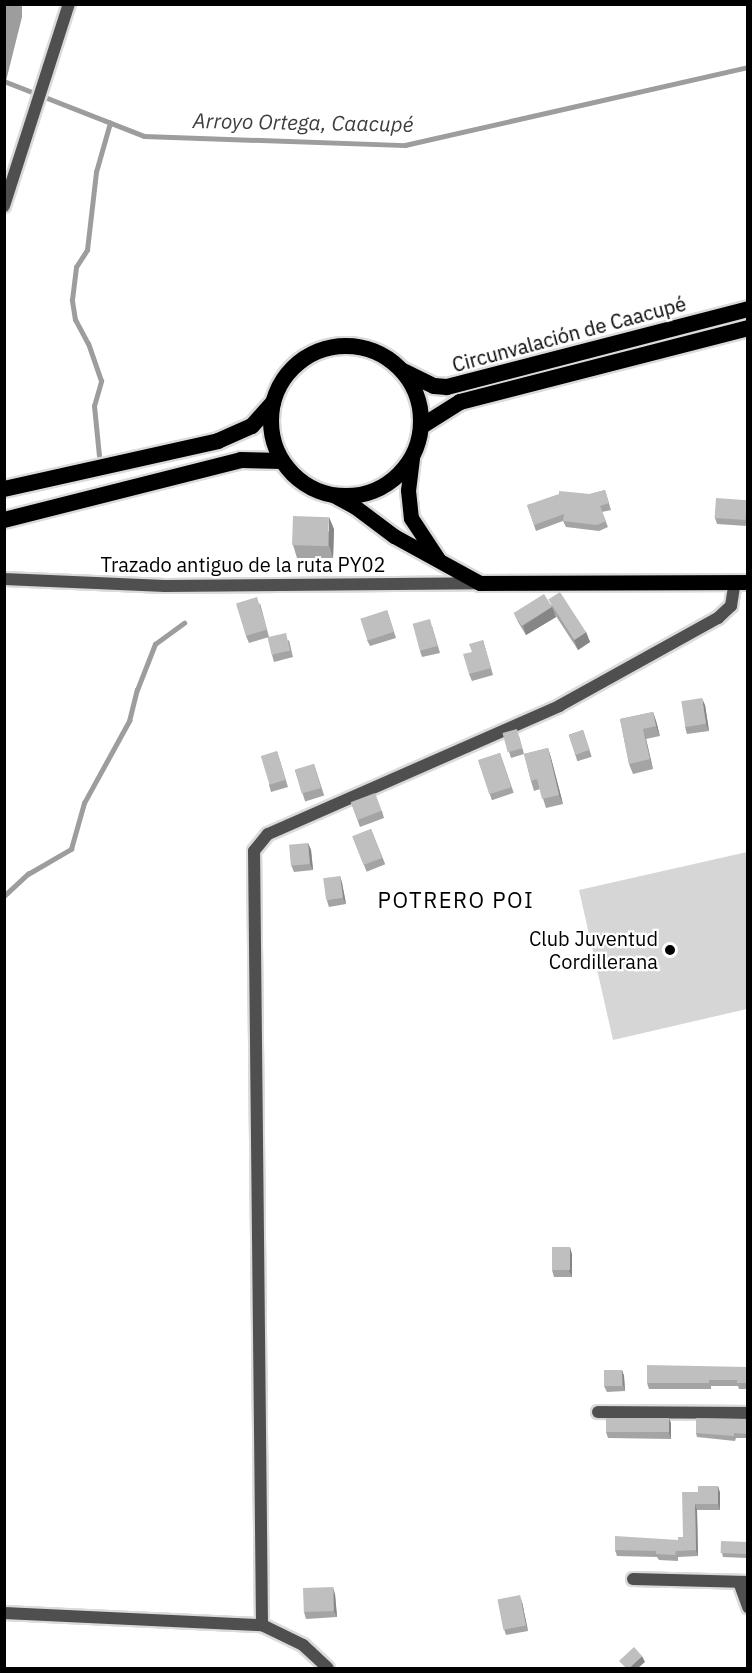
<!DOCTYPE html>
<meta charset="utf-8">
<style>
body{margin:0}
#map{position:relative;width:752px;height:1673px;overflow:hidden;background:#fff;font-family:"IBM Plex Sans",sans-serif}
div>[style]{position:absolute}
.green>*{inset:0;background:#d6d6d6}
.water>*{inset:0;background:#9d9d9d}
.stream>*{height:4.5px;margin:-2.25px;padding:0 2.25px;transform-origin:2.25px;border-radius:2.25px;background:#9d9d9d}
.roads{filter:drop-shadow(2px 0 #dbdbdb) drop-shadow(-2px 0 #dbdbdb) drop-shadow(0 2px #dbdbdb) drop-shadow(0 -2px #dbdbdb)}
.minor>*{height:12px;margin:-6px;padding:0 6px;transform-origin:6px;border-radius:6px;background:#4f4f4f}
.primary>*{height:15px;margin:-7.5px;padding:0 7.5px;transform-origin:7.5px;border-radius:7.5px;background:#000}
.trunk>*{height:16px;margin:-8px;padding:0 8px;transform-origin:8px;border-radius:8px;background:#000}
.trunk>.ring{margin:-8px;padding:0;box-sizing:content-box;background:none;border:16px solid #000;border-radius:50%}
.wall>*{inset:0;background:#a4a4a4;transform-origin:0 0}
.shaded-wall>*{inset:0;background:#868686}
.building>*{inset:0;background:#bfbfbf;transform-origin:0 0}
.dots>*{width:16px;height:16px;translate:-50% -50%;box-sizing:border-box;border:3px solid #fff;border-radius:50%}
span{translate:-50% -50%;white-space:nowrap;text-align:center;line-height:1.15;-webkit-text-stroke:4.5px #fff;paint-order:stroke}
.street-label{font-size:20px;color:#000}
.poi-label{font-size:20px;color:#000}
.right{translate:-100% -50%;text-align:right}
.water-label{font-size:21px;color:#3e3e3e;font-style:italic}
.quarter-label{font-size:22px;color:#000;letter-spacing:1.5px}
.frame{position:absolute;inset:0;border:6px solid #000;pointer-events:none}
</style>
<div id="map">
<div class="green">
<div style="clip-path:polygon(747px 852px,747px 1009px,613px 1040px,579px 890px)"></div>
</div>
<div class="water">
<div style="clip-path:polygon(5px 4px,22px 5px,22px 17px,5px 85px)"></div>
</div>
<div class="stream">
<div style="left:4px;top:81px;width:150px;rotate:21.4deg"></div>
<div style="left:144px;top:136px;width:261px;rotate:2deg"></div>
<div style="left:405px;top:145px;width:352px;rotate:-12.8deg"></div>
<div style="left:99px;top:456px;width:50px;rotate:-95.7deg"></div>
<div style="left:94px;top:406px;width:26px;rotate:-74deg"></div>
<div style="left:101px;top:381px;width:39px;rotate:-109deg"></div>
<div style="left:88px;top:344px;width:27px;rotate:-118deg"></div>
<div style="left:75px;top:320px;width:20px;rotate:-99deg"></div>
<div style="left:72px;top:300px;width:33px;rotate:-83deg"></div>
<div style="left:76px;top:267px;width:20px;rotate:-57deg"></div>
<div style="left:87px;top:250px;width:79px;rotate:-83.4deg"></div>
<div style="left:96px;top:172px;width:51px;rotate:-74.1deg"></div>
<div style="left:4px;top:896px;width:33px;rotate:-43deg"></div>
<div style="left:28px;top:874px;width:50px;rotate:-30.2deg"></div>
<div style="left:71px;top:849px;width:48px;rotate:-74.2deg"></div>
<div style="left:84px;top:803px;width:94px;rotate:-61.2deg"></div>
<div style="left:129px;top:721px;width:32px;rotate:-76deg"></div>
<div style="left:137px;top:690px;width:49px;rotate:-68.6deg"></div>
<div style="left:155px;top:644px;width:36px;rotate:-36deg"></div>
</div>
<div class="roads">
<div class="minor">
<div style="left:4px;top:206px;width:212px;rotate:-72.2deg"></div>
<div style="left:4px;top:579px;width:161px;rotate:2.5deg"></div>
<div style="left:165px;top:586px;width:315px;rotate:-0.5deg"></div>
<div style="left:598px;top:1412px;width:150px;rotate:0.4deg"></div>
<div style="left:633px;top:1579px;width:115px;rotate:1.5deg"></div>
<div style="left:739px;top:1582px;width:27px;rotate:70deg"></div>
<div style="left:4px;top:1613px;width:258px;rotate:2.7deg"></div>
<div style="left:262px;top:1625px;width:46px;rotate:26deg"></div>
<div style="left:303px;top:1645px;width:34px;rotate:43deg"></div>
<div style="left:262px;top:1625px;width:774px;rotate:-90.59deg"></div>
<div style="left:254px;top:851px;width:22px;rotate:-51deg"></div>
<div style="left:268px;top:834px;width:318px;rotate:-23.7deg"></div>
<div style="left:559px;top:706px;width:182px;rotate:-29deg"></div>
<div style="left:718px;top:618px;width:18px;rotate:-43deg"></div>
<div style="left:731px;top:606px;width:24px;rotate:-81deg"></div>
</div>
<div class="primary">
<div style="left:412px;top:458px;width:32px;rotate:97deg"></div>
<div style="left:408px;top:490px;width:28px;rotate:84deg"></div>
<div style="left:411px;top:518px;width:49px;rotate:56.6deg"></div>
<div style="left:333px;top:495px;width:24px;rotate:28deg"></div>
<div style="left:354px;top:506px;width:50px;rotate:36.9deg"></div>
<div style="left:394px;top:536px;width:98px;rotate:28.7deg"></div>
<div style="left:480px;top:583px;width:268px;rotate:-0.2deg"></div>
</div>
<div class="trunk">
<div class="ring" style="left:271px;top:346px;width:134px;height:134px"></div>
<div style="left:403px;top:371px;width:34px;rotate:26deg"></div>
<div style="left:434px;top:386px;width:13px;rotate:4deg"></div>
<div style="left:447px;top:387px;width:311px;rotate:-14.5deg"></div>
<div style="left:422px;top:426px;width:45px;rotate:-32.3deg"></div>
<div style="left:460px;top:402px;width:297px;rotate:-14.4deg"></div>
<div style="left:4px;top:489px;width:219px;rotate:-12.6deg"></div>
<div style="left:218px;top:441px;width:37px;rotate:-24deg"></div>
<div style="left:252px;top:426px;width:31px;rotate:-48deg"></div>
<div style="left:4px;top:520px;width:244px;rotate:-14.2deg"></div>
<div style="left:241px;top:460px;width:41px;rotate:1.4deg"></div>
</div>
</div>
<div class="wall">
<div style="clip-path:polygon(605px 490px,611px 510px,602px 512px,608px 527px,599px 531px,566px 527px,563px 521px,536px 531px,527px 505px,590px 494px)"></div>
<div style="clip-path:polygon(747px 500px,747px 526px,717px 524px,715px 518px)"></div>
<div style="clip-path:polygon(334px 529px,333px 558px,297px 558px,293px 545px)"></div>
<div style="clip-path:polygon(260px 603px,269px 637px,249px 643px,246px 636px)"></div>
<div style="clip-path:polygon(549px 603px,586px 632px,590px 642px,578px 650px,554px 613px,556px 617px,526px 635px,518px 622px,514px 613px)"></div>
<div style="clip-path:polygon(387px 610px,396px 638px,370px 646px,367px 640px)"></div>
<div style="clip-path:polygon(432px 626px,440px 653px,422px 657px,420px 651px)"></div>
<div style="clip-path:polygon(289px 640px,293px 657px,274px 662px,272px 655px)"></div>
<div style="clip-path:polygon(483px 640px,493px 675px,472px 681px,469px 674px,472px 652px)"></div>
<div style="clip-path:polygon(705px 705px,709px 731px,687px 734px,685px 727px)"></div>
<div style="clip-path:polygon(653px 712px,656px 721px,660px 736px,646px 739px,653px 769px,633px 774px,629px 764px,620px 719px)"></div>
<div style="left:583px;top:730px;width:28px;height:15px;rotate:72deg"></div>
<div style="clip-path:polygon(503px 733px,519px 736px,524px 754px,548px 748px,551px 758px,563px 804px,546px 808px,540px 789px,534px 791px,531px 781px,524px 754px,511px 758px)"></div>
<div style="clip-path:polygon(277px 751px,288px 787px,271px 792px,269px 785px)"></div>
<div style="left:500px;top:753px;width:42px;height:23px;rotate:71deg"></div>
<div style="left:314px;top:764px;width:33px;height:20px;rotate:72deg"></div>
<div style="clip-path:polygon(351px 802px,382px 811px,384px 818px,360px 827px)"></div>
<div style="left:371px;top:829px;width:38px;height:20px;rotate:68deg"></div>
<div style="clip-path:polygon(308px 843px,311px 850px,313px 870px,294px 872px,291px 865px)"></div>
<div style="clip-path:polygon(340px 876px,342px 883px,346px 904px,329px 907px,327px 901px)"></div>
<div style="clip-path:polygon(572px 1254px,572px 1277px,554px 1277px,552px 1270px)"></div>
<div style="clip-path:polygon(747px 1367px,747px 1389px,739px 1389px,738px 1386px,711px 1386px,711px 1389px,649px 1389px,647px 1383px)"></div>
<div style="clip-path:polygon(622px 1370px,624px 1376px,625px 1391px,607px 1392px,604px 1386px)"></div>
<div style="clip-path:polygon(747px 1419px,747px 1438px,736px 1438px,735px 1441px,697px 1437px,696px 1433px)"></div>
<div style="clip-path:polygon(671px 1423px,671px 1439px,608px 1438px,606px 1432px)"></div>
<div style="clip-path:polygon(718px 1486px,720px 1493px,720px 1510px,697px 1510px,698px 1556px,678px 1557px,678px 1561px,659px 1560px,657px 1557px,617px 1556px,615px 1550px,678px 1540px,683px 1537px,698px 1492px)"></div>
<div style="clip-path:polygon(747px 1542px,747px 1558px,723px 1557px,722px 1553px)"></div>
<div style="clip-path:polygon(335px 1594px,337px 1617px,306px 1619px,304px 1612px)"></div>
<div style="clip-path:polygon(522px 1602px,528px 1631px,506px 1635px,504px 1629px)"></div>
</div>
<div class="shaded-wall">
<div style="clip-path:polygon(329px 517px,334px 529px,333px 558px,329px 545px)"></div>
<div style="clip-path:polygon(552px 607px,556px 617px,526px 635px,523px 626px)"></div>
<div style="clip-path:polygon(586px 632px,590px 642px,578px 650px,574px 640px)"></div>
<div style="clip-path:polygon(702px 698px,705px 705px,709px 731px,706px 724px)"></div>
<div style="clip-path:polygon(653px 712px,656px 721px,660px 736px,656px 726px)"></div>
<div style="clip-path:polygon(643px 729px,646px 739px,653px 769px,650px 759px)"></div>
<div style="clip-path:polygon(548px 748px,551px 758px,563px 804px,559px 795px)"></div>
<div style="clip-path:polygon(308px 843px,311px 850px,313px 870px,310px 864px)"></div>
<div style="clip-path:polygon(340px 876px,342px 883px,346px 904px,343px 898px)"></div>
<div style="clip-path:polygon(570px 1247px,572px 1254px,572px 1277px,569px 1271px)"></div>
<div style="clip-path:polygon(622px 1370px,624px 1376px,625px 1391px,623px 1385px)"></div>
<div style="clip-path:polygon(669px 1418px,671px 1423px,671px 1439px,669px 1433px)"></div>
<div style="clip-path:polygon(718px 1486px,720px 1493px,720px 1510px,718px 1504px)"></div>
<div style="clip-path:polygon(695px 1504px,697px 1510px,698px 1556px,696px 1550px)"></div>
<div style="clip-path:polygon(333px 1587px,335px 1594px,337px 1617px,334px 1611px)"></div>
<div style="clip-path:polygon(520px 1595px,522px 1602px,528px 1631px,526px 1625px)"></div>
<div style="clip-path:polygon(642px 1656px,645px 1662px,638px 1668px,629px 1668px)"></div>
</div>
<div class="building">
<div style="clip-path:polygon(605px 490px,609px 503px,600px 506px,606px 521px,597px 525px,563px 521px,564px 514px,534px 525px,527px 505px,559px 494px,559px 491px,590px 494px)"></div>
<div style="left:716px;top:498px;width:31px;height:20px;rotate:4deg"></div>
<div style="left:293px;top:516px;width:36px;height:29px;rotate:2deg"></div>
<div style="left:560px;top:592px;width:48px;height:14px;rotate:57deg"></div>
<div style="left:544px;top:594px;width:15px;height:36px;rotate:58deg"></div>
<div style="left:257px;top:597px;width:34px;height:22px;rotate:73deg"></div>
<div style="left:387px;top:610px;width:23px;height:28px;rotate:72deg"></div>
<div style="left:430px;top:619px;width:28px;height:18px;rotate:75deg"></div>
<div style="left:286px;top:633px;width:18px;height:19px;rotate:77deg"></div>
<div style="clip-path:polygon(483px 640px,491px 668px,469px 674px,463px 654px,472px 652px,469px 644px)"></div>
<div style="left:702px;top:698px;width:26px;height:21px;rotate:81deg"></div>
<div style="clip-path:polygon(653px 712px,656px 726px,643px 729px,650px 759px,629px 764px,620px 719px)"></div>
<div style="left:517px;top:729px;width:20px;height:15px;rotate:75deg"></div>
<div style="left:583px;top:730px;width:21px;height:15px;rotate:71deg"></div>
<div style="clip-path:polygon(548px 748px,559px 795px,542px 799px,537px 779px,531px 781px,524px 754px)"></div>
<div style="left:277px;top:751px;width:30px;height:17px;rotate:73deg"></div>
<div style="left:500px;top:753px;width:36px;height:23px;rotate:72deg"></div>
<div style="left:314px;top:764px;width:25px;height:20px;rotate:74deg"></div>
<div style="left:375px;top:793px;width:19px;height:26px;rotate:69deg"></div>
<div style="left:371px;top:829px;width:31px;height:20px;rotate:69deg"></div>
<div style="left:308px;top:843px;width:21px;height:19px;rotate:85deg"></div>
<div style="left:340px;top:876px;width:22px;height:17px;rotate:82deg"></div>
<div style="left:552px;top:1247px;width:18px;height:23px"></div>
<div style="clip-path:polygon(647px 1365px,747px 1367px,747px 1383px,737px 1383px,737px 1380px,709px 1380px,709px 1383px,647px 1383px)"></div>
<div style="left:604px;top:1370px;width:18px;height:16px"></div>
<div style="left:606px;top:1418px;width:63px;height:14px"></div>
<div style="clip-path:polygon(696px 1418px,747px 1419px,747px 1434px,734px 1433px,734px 1436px,696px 1433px)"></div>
<div style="clip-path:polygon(698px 1486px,718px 1486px,718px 1504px,695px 1504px,696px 1550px,676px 1551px,675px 1555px,656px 1554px,656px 1551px,615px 1550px,615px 1536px,678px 1540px,678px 1537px,683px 1537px,682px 1492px,698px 1492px)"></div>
<div style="left:721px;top:1541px;width:26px;height:12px;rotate:2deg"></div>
<div style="left:333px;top:1587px;width:24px;height:30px;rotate:88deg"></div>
<div style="left:520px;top:1595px;width:31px;height:23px;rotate:79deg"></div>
<div style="clip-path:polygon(634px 1647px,642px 1656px,629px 1668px,626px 1668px,619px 1661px)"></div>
</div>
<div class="dots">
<div style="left:670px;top:950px;background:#000"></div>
</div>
<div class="street-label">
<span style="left:569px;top:334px;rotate:-15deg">Circunvalación de Caacupé</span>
<span style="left:243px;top:564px">Trazado antiguo de la ruta PY02</span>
</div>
<div class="poi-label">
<span class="right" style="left:658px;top:950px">Club Juventud<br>Cordillerana</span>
</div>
<div class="water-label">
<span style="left:303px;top:122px;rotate:1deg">Arroyo Ortega, Caacupé</span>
</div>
<div class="quarter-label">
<span style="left:456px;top:900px">POTRERO POI</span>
</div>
<div class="frame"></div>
</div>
